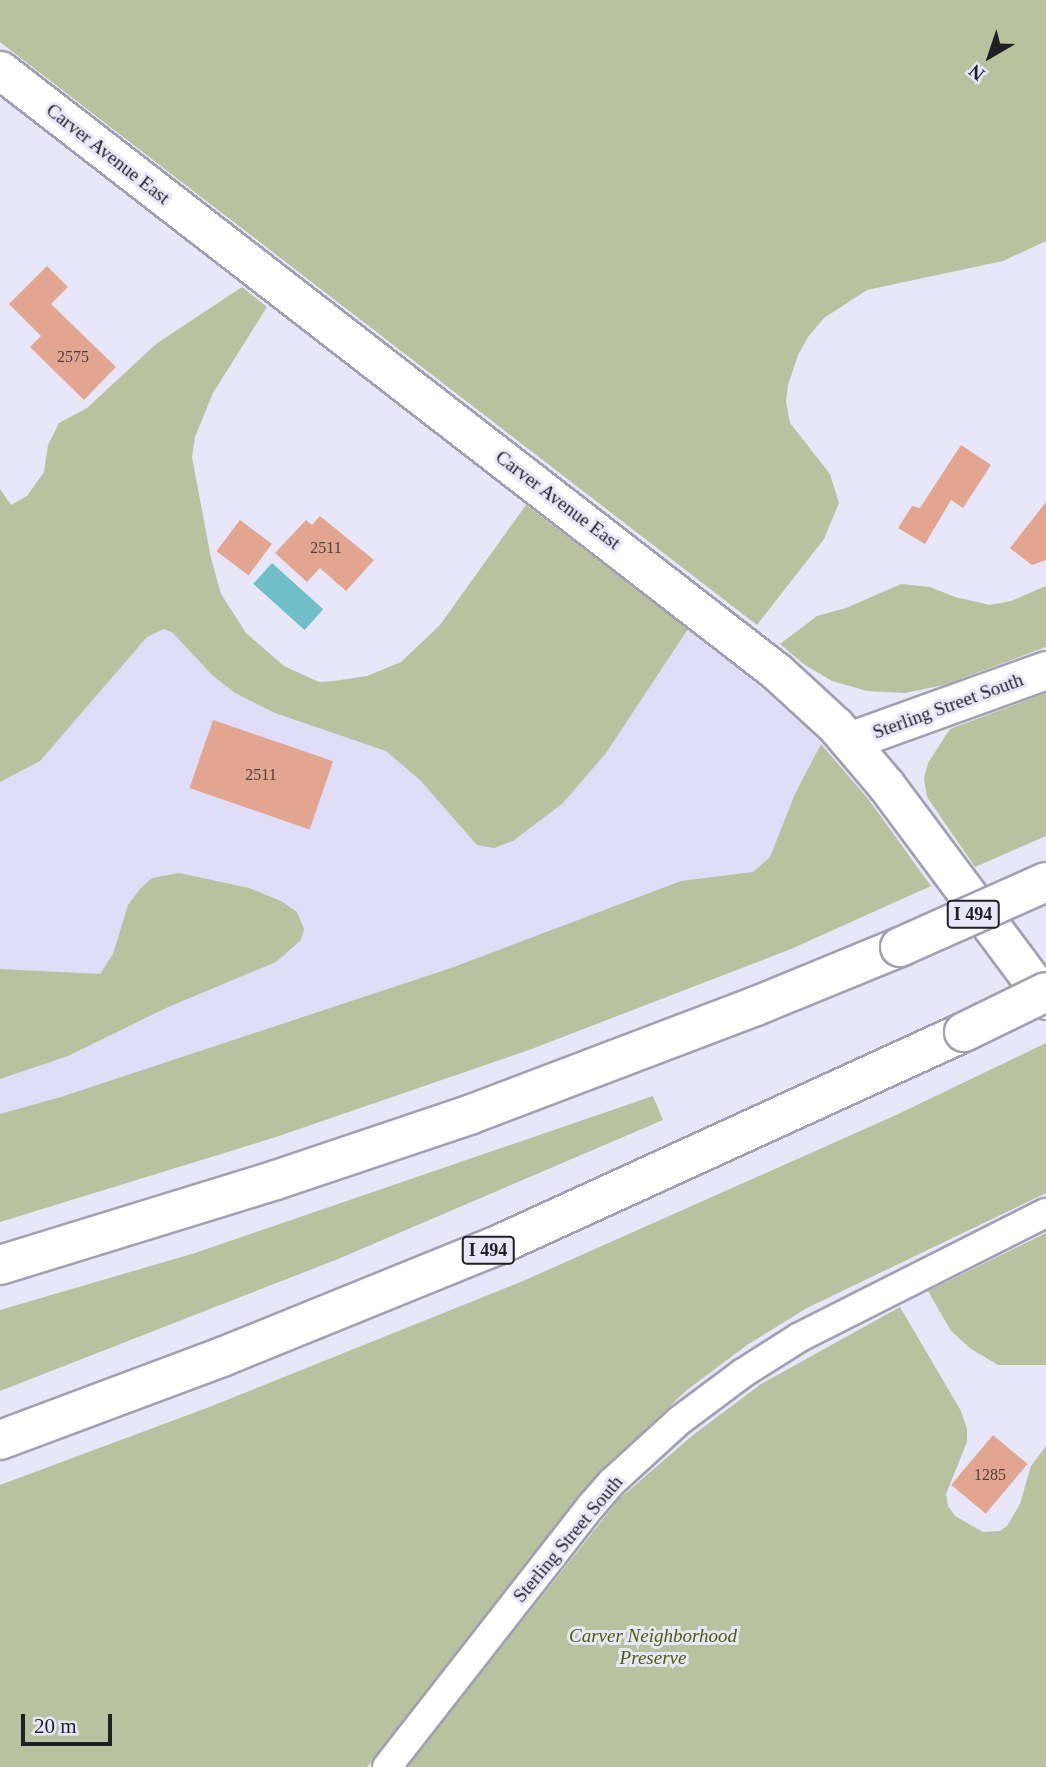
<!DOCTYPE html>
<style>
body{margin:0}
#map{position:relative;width:1046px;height:1767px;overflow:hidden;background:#e8e6f9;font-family:Georgia,serif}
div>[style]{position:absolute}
.built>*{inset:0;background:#e0ddf8}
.green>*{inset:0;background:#b8c29e}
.water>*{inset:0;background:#70bec8;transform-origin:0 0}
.building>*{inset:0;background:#e2a590;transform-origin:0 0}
.roads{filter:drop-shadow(2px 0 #a2a0b2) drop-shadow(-2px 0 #a2a0b2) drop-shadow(0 2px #a2a0b2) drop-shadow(0 -2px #a2a0b2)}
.minor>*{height:28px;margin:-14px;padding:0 14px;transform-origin:14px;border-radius:14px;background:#fff}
.tertiary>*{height:37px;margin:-18.5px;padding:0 18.5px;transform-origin:18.5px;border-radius:18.5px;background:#fff}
.motorway>*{height:38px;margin:-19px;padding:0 19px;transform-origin:19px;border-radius:19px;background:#fff}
.bridges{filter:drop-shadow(2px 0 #a2a0b2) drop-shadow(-2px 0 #a2a0b2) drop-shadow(0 2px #a2a0b2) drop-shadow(0 -2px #a2a0b2)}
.motorway-bridge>*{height:38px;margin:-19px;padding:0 19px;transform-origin:19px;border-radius:19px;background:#fff}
span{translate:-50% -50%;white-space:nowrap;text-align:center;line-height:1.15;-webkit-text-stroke:6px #e8e6f9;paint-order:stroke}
.number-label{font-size:16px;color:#504040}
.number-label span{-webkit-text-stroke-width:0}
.shield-label span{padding:2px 5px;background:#e8e6f9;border:2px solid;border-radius:5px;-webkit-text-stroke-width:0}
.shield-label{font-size:18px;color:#201f26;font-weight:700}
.street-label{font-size:19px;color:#201f26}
.park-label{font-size:19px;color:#4f5e00;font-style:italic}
.north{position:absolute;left:955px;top:21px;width:70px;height:70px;-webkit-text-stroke:5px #e8e6f9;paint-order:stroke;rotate:219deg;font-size:19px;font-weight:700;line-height:28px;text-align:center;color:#201f26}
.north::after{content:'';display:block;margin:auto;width:24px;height:32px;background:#201f26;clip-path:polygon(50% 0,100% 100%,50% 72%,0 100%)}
.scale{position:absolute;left:21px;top:1714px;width:91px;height:32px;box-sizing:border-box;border:4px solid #201f26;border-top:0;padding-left:9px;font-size:21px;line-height:24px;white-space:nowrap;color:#201f26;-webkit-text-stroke:5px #e8e6f9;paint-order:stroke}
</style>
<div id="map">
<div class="built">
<div style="clip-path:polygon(604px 564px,729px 661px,803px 725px,831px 755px,894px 833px,0 1193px,0 711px,117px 566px,257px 678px,459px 747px)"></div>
</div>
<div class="green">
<div style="clip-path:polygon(0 0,1046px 0,1046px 241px,1003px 261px,867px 290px,824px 318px,808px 337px,798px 355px,788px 385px,786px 401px,790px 423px,830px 474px,839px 503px,824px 539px,757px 625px,0 42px)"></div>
<div style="clip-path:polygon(242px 287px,267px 307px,213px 393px,195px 437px,192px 457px,211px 558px,221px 594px,246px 633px,284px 666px,319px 682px,334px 681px,367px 676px,401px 662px,440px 625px,526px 505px,688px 629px,606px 753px,563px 803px,513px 841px,494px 848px,477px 845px,420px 780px,386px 751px,275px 713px,235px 693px,212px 675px,173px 633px,164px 629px,147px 637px,40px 761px,0 782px,0 489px,11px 505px,27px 496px,44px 472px,48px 445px,59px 423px,87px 408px,156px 344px)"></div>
<div style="clip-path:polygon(901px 584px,930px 587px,955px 597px,990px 605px,1011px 601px,1046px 586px,1046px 647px,944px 685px,905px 693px,867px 691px,832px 681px,805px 665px,780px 644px,817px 616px,846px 608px)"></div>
<div style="clip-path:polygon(1046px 693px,1046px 836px,975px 867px,927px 797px,924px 779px,928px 763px,950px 729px)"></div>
<div style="clip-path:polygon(821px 744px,869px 800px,931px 886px,791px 949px,529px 1050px,276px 1137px,0 1222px,0 1114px,61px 1097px,451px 968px,681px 881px,753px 872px,770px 857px,795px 794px)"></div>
<div style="clip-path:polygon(179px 873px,249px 888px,281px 901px,297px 912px,304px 929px,301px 940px,276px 962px,166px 1008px,68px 1056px,0 1079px,0 969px,100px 974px,113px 954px,128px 905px,140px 889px,152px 878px)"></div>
<div style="clip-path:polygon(1046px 1043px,1046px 1193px,807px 1308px,747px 1345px,687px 1390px,593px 1480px,367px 1767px,0 1767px,0 1485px,212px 1406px,523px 1281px,896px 1115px)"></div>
<div style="clip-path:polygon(653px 1096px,663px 1120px,338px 1259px,0 1391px,0 1310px,195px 1253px)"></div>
<div style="clip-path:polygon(1046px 1233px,1046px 1365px,998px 1365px,971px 1349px,951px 1331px,928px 1291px)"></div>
<div style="clip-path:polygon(900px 1307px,961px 1411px,967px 1429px,967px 1442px,946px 1494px,948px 1506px,955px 1516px,983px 1532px,1000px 1531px,1007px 1526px,1020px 1504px,1031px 1466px,1046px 1446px,1046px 1767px,407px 1767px,619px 1499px,693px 1435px,761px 1384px)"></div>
</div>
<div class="water">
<div style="left:272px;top:563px;width:69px;height:28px;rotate:42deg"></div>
</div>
<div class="building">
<div style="clip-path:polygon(47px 266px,68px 287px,51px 304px,116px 367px,84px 400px,30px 347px,41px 336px,9px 304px)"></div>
<div style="clip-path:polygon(961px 445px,991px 465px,963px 508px,951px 500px,925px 544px,898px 528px,912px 506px,920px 508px)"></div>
<div style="clip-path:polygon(1046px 502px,1046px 560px,1032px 565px,1010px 548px)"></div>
<div style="clip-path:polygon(320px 516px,374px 560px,346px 591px,320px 568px,307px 582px,275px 553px,306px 520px,312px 525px)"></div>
<div style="left:240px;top:520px;width:40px;height:39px;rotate:37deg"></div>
<div style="left:213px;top:720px;width:127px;height:72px;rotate:19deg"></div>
<div style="left:993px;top:1435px;width:45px;height:65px;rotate:40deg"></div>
</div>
<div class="roads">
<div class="minor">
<div style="left:387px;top:1767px;width:331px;rotate:-52deg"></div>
<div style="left:591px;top:1506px;width:32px;rotate:-49deg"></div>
<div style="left:612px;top:1482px;width:92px;rotate:-42.4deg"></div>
<div style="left:680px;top:1420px;width:79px;rotate:-36.7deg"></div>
<div style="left:743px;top:1373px;width:67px;rotate:-32.3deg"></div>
<div style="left:800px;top:1337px;width:275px;rotate:-26.8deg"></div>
</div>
<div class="tertiary">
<div style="left:0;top:70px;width:982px;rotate:37.76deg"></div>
<div style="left:776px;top:671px;width:80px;rotate:42.5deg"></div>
<div style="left:835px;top:725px;width:79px;rotate:49.6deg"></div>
<div style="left:886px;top:785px;width:268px;rotate:53.3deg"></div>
<div style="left:849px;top:741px;width:209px;rotate:-19.8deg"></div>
</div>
<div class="motorway">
<div style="left:0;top:1265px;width:289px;rotate:-17.1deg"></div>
<div style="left:276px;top:1180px;width:204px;rotate:-18.6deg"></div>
<div style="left:469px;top:1115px;width:307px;rotate:-20.8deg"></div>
<div style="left:756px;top:1006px;width:156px;rotate:-22.3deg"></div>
<div style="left:0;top:1440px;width:237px;rotate:-20.5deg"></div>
<div style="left:222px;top:1357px;width:296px;rotate:-22.1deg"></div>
<div style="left:496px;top:1246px;width:515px;rotate:-24.57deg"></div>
</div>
</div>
<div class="bridges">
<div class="motorway-bridge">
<div style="left:900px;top:947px;width:160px;rotate:-24deg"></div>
<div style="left:964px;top:1032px;width:91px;rotate:-26deg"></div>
</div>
</div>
<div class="number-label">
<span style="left:73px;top:357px">2575</span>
<span style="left:326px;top:548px">2511</span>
<span style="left:261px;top:775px">2511</span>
<span style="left:990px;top:1475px">1285</span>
</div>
<div class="shield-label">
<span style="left:973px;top:914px">I 494</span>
<span style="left:488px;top:1250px">I 494</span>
</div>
<div class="street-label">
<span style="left:108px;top:154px;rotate:38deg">Carver Avenue East</span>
<span style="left:558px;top:500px;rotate:37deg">Carver Avenue East</span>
<span style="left:948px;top:706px;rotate:-20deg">Sterling Street South</span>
<span style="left:568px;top:1539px;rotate:-50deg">Sterling Street South</span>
</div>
<div class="park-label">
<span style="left:653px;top:1647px">Carver Neighborhood<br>Preserve</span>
</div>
<div class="north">N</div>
<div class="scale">20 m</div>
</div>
